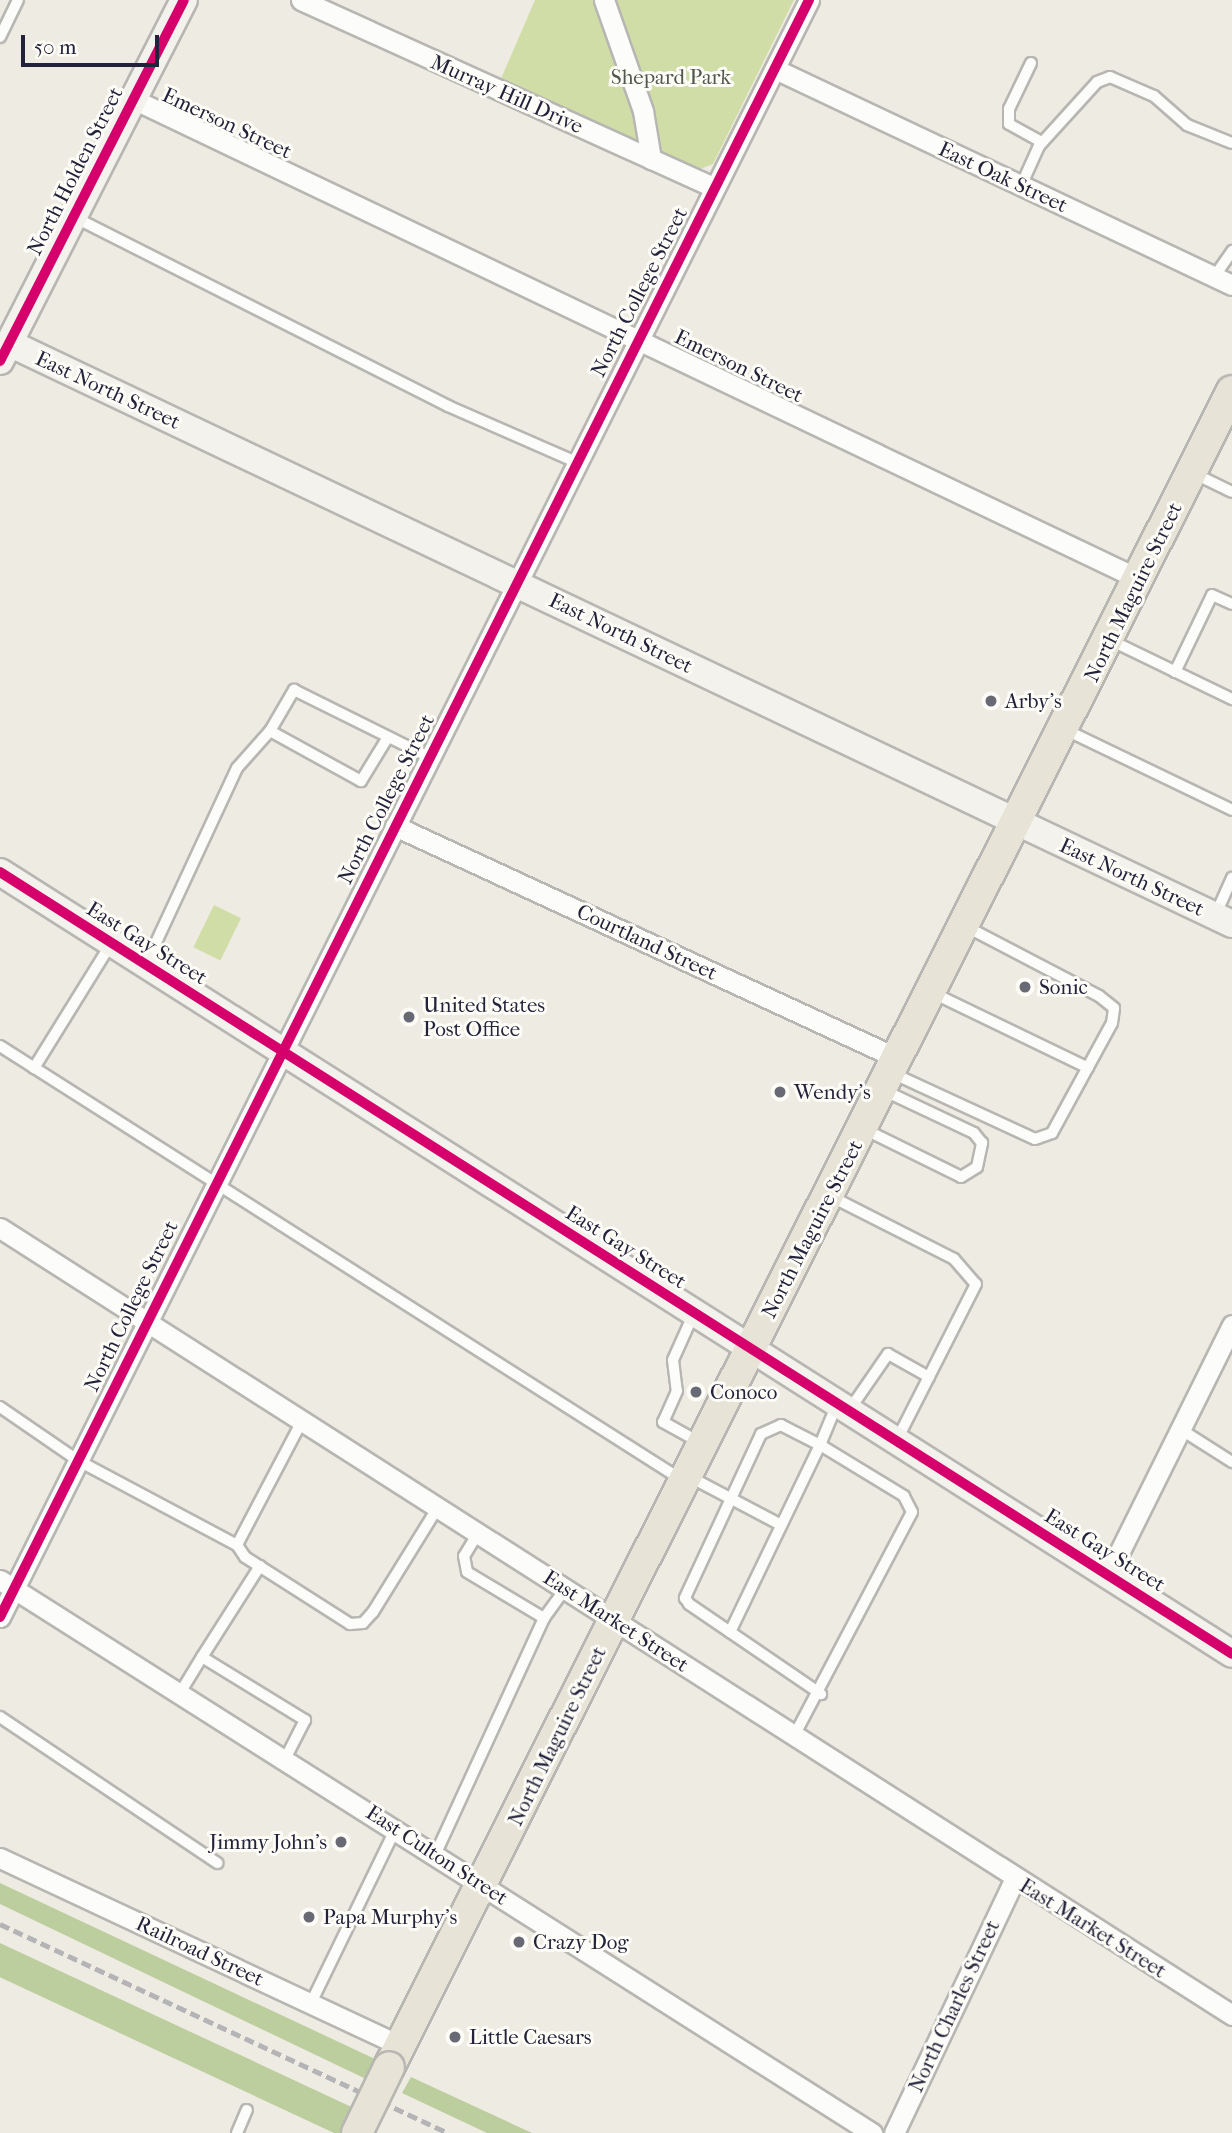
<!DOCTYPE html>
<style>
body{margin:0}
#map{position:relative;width:1232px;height:2133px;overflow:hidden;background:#eeece2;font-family:"IM FELL French Canon",serif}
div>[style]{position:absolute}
.green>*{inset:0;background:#d1dda7;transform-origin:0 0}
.forest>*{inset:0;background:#bccd9e;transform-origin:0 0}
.roads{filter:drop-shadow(2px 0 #b7b6b2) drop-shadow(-2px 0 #b7b6b2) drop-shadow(0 2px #b7b6b2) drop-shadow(0 -2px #b7b6b2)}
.lane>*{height:10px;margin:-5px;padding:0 5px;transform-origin:5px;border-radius:5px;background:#fcfcfb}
.street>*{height:19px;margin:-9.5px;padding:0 9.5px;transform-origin:9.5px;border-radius:9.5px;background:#fcfcfb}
.secondary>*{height:26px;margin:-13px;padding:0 13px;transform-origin:13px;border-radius:13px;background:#f4f2ec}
.primary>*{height:30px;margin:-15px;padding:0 15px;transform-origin:15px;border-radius:15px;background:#e7e3d6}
.rail>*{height:5px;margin-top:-2.5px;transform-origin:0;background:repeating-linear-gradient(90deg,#b4b4b6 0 10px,transparent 0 15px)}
.bridges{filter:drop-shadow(2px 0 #b7b6b2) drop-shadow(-2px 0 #b7b6b2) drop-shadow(0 2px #b7b6b2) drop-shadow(0 -2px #b7b6b2)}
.primary-bridge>*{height:30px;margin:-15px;padding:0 15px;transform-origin:15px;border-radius:15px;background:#e7e3d6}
.cycleway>*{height:10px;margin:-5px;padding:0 5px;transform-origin:5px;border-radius:5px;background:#d6006c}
.dots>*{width:19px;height:19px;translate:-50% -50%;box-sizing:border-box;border:4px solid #fdfcf7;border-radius:50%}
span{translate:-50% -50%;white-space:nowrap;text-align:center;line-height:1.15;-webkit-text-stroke:6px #fdfcf7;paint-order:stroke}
.park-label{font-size:21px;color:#50574d}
.street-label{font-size:21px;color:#22223b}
.poi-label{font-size:21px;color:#22223b}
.left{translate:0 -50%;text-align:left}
.right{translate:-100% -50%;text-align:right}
.scale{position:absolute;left:21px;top:35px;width:138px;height:32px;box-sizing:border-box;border:4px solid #22223b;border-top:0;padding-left:9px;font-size:21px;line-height:24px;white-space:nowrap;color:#22223b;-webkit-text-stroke:5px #fdfcf7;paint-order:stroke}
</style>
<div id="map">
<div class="green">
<div style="clip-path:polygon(535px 0,794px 0,713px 164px,695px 171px,500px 81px)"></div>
<div style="left:214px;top:905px;width:30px;height:47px;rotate:26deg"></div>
</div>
<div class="forest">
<div style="clip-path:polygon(0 1883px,375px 2059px,366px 2079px,0 1904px)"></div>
<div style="left:0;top:1943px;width:389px;height:31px;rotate:25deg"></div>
<div style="clip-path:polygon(411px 2077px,532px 2133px,487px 2133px,402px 2093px)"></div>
</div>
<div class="roads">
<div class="lane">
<div style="left:0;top:37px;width:41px;rotate:-64.1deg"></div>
<div style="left:1031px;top:63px;width:51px;rotate:115.6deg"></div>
<div style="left:1009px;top:109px;width:15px;rotate:90deg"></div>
<div style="left:1009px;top:124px;width:38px;rotate:29deg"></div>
<div style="left:1021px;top:186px;width:44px;rotate:-65.8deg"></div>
<div style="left:1039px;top:146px;width:86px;rotate:-47.8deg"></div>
<div style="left:1097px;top:82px;width:14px;rotate:-21deg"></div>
<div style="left:1110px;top:77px;width:48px;rotate:23.4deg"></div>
<div style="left:1154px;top:96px;width:44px;rotate:41.3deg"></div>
<div style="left:1187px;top:125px;width:48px;rotate:21.8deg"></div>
<div style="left:76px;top:218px;width:417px;rotate:26.8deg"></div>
<div style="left:448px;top:406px;width:140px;rotate:23.6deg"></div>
<div style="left:1214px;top:277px;width:32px;rotate:-55deg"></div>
<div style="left:1193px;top:473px;width:43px;rotate:26deg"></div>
<div style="left:1110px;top:640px;width:136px;rotate:25.8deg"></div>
<div style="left:1175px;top:672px;width:85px;rotate:-64.3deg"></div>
<div style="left:1212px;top:595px;width:22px;rotate:24deg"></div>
<div style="left:1066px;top:730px;width:184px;rotate:25.7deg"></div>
<div style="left:388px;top:737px;width:52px;rotate:121.5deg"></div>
<div style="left:361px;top:781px;width:104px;rotate:-151.2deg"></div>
<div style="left:270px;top:731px;width:48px;rotate:-59.7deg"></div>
<div style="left:294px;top:690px;width:151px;rotate:26.4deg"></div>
<div style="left:1215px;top:916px;width:42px;rotate:-65.9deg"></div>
<div style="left:146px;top:964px;width:216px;rotate:-65.1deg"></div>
<div style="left:237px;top:768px;width:50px;rotate:-48.3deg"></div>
<div style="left:933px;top:993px;width:172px;rotate:25.8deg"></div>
<div style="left:0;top:1046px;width:808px;rotate:32.47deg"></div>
<div style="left:34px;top:1068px;width:146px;rotate:-58.2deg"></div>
<div style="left:892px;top:1073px;width:157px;rotate:24.8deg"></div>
<div style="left:1035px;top:1139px;width:18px;rotate:-19deg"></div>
<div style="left:1052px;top:1133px;width:125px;rotate:-61.4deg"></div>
<div style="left:1112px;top:1023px;width:15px;rotate:-82deg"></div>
<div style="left:1114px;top:1008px;width:19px;rotate:-141deg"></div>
<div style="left:1099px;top:996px;width:149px;rotate:-152.4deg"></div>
<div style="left:864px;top:1129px;width:108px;rotate:26.3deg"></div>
<div style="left:961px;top:1177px;width:19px;rotate:-32deg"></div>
<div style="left:977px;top:1167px;width:25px;rotate:-78deg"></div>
<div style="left:982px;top:1143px;width:13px;rotate:-129deg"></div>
<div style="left:974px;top:1133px;width:98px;rotate:-154.7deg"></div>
<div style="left:830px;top:1196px;width:139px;rotate:26.9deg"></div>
<div style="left:954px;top:1259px;width:33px;rotate:49deg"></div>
<div style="left:976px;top:1284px;width:175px;rotate:116.9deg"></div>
<div style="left:694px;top:1313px;width:51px;rotate:114.1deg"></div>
<div style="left:673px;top:1360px;width:31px;rotate:83deg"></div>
<div style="left:677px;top:1391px;width:34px;rotate:114deg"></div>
<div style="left:663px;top:1422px;width:43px;rotate:28.9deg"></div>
<div style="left:0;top:1407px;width:93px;rotate:34.5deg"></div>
<div style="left:77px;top:1460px;width:181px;rotate:28deg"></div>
<div style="left:850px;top:1409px;width:67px;rotate:-55.4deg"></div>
<div style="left:888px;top:1354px;width:47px;rotate:29.3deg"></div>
<div style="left:302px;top:1421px;width:140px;rotate:117.7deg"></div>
<div style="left:237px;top:1545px;width:14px;rotate:56deg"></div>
<div style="left:245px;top:1557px;width:125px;rotate:32.5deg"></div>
<div style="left:350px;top:1624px;width:13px;rotate:-4deg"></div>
<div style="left:363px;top:1623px;width:15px;rotate:-48deg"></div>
<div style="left:373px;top:1612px;width:123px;rotate:-58.2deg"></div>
<div style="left:1180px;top:1429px;width:62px;rotate:32.4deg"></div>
<div style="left:690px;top:1477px;width:103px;rotate:27.8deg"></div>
<div style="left:478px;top:1533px;width:27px;rotate:121deg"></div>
<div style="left:464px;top:1556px;width:16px;rotate:79deg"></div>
<div style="left:467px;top:1572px;width:90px;rotate:30.9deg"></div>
<div style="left:730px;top:1632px;width:208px;rotate:-64.3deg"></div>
<div style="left:820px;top:1445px;width:44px;rotate:-152.9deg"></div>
<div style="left:781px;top:1425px;width:22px;rotate:156deg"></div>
<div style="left:761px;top:1434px;width:181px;rotate:114.9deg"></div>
<div style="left:685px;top:1598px;width:7px;rotate:56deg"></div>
<div style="left:689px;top:1604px;width:160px;rotate:34.3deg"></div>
<div style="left:202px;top:1657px;width:108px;rotate:-57.5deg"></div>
<div style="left:180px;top:1693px;width:42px;rotate:-58.6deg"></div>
<div style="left:202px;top:1657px;width:121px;rotate:31.5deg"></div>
<div style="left:305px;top:1720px;width:44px;rotate:117.1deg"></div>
<div style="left:0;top:1717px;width:262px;rotate:33.9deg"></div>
<div style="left:794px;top:1736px;width:253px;rotate:-62.2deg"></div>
<div style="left:912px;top:1512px;width:18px;rotate:-117deg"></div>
<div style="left:904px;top:1496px;width:98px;rotate:-148.7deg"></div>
<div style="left:820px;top:1445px;width:44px;rotate:-67.5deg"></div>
<div style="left:436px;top:1853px;width:259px;rotate:-65.3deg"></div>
<div style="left:544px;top:1618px;width:37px;rotate:-54deg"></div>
<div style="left:311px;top:2003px;width:195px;rotate:-64.1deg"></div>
<div style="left:237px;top:2133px;width:25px;rotate:-67deg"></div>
</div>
<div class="street">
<div style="left:301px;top:0;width:453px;rotate:24.4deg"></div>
<div style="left:604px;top:0;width:118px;rotate:70.6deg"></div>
<div style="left:643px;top:111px;width:49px;rotate:80.5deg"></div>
<div style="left:775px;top:69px;width:505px;rotate:25.3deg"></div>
<div style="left:133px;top:99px;width:1115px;rotate:25.51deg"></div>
<div style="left:395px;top:826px;width:555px;rotate:24.81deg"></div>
<div style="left:0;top:1228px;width:1462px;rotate:32.57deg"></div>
<div style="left:1108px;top:1575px;width:279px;rotate:-63.6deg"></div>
<div style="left:0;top:1580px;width:1033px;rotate:32.38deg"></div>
<div style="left:0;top:1617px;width:1808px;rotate:-63.42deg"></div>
<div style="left:0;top:1858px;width:442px;rotate:25.1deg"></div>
<div style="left:894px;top:2133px;width:282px;rotate:-64.6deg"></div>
</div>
<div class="secondary">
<div style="left:9px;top:343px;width:1354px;rotate:25.41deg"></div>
<div style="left:0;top:361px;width:405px;rotate:-63deg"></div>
<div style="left:0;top:872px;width:1459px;rotate:32.4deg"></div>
</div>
<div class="primary">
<div style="left:389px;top:2067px;width:1876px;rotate:-63.3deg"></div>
</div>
</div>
<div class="rail">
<div style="left:0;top:1924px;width:494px;rotate:25deg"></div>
</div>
<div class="bridges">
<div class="primary-bridge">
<div style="left:357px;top:2133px;width:73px;rotate:-64.1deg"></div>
</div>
</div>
<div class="cycleway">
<div style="left:0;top:361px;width:405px;rotate:-63deg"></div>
<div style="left:0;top:872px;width:1459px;rotate:32.4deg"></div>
<div style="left:0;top:1617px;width:1808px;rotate:-63.42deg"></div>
</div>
<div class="dots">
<div style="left:991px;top:701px;background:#696975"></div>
<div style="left:1025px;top:987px;background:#696975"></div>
<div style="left:409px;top:1017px;background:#696975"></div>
<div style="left:780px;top:1092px;background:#696975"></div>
<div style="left:696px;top:1392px;background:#696975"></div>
<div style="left:341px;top:1842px;background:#696975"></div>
<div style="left:309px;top:1917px;background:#696975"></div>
<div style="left:519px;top:1942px;background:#696975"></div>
<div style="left:455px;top:2037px;background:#696975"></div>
</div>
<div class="park-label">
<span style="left:671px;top:77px">Shepard Park</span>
</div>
<div class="street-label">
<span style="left:507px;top:94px;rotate:24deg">Murray Hill Drive</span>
<span style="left:227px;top:123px;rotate:25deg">Emerson Street</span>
<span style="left:75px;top:171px;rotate:-63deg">North Holden Street</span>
<span style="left:1003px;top:177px;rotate:25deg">East Oak Street</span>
<span style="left:639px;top:292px;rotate:-63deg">North College Street</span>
<span style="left:739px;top:366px;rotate:26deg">Emerson Street</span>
<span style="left:108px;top:390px;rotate:25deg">East North Street</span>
<span style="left:1133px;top:592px;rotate:-64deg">North Maguire Street</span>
<span style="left:621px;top:633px;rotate:26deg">East North Street</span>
<span style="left:386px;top:799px;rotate:-63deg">North College Street</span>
<span style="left:1132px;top:877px;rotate:25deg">East North Street</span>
<span style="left:647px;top:942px;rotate:25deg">Courtland Street</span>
<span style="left:147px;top:943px;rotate:32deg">East Gay Street</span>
<span style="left:812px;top:1229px;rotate:-63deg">North Maguire Street</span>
<span style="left:626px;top:1247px;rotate:32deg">East Gay Street</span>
<span style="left:131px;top:1306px;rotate:-64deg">North College Street</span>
<span style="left:1105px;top:1550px;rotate:32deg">East Gay Street</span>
<span style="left:616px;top:1621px;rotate:33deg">East Market Street</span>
<span style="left:557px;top:1736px;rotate:-64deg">North Maguire Street</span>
<span style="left:437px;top:1855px;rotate:33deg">East Culton Street</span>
<span style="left:1093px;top:1928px;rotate:32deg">East Market Street</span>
<span style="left:200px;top:1951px;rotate:25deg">Railroad Street</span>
<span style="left:954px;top:2006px;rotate:-65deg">North Charles Street</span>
</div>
<div class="poi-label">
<span class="left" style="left:1005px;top:701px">Arby's</span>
<span class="left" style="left:1039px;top:987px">Sonic</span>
<span class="left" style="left:423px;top:1017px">United States<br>Post Office</span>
<span class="left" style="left:794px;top:1092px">Wendy's</span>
<span class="left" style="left:710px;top:1392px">Conoco</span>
<span class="right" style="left:327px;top:1842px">Jimmy John's</span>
<span class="left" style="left:323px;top:1917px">Papa Murphy's</span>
<span class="left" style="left:533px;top:1942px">Crazy Dog</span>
<span class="left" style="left:469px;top:2037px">Little Caesars</span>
</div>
<div class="scale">50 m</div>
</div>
